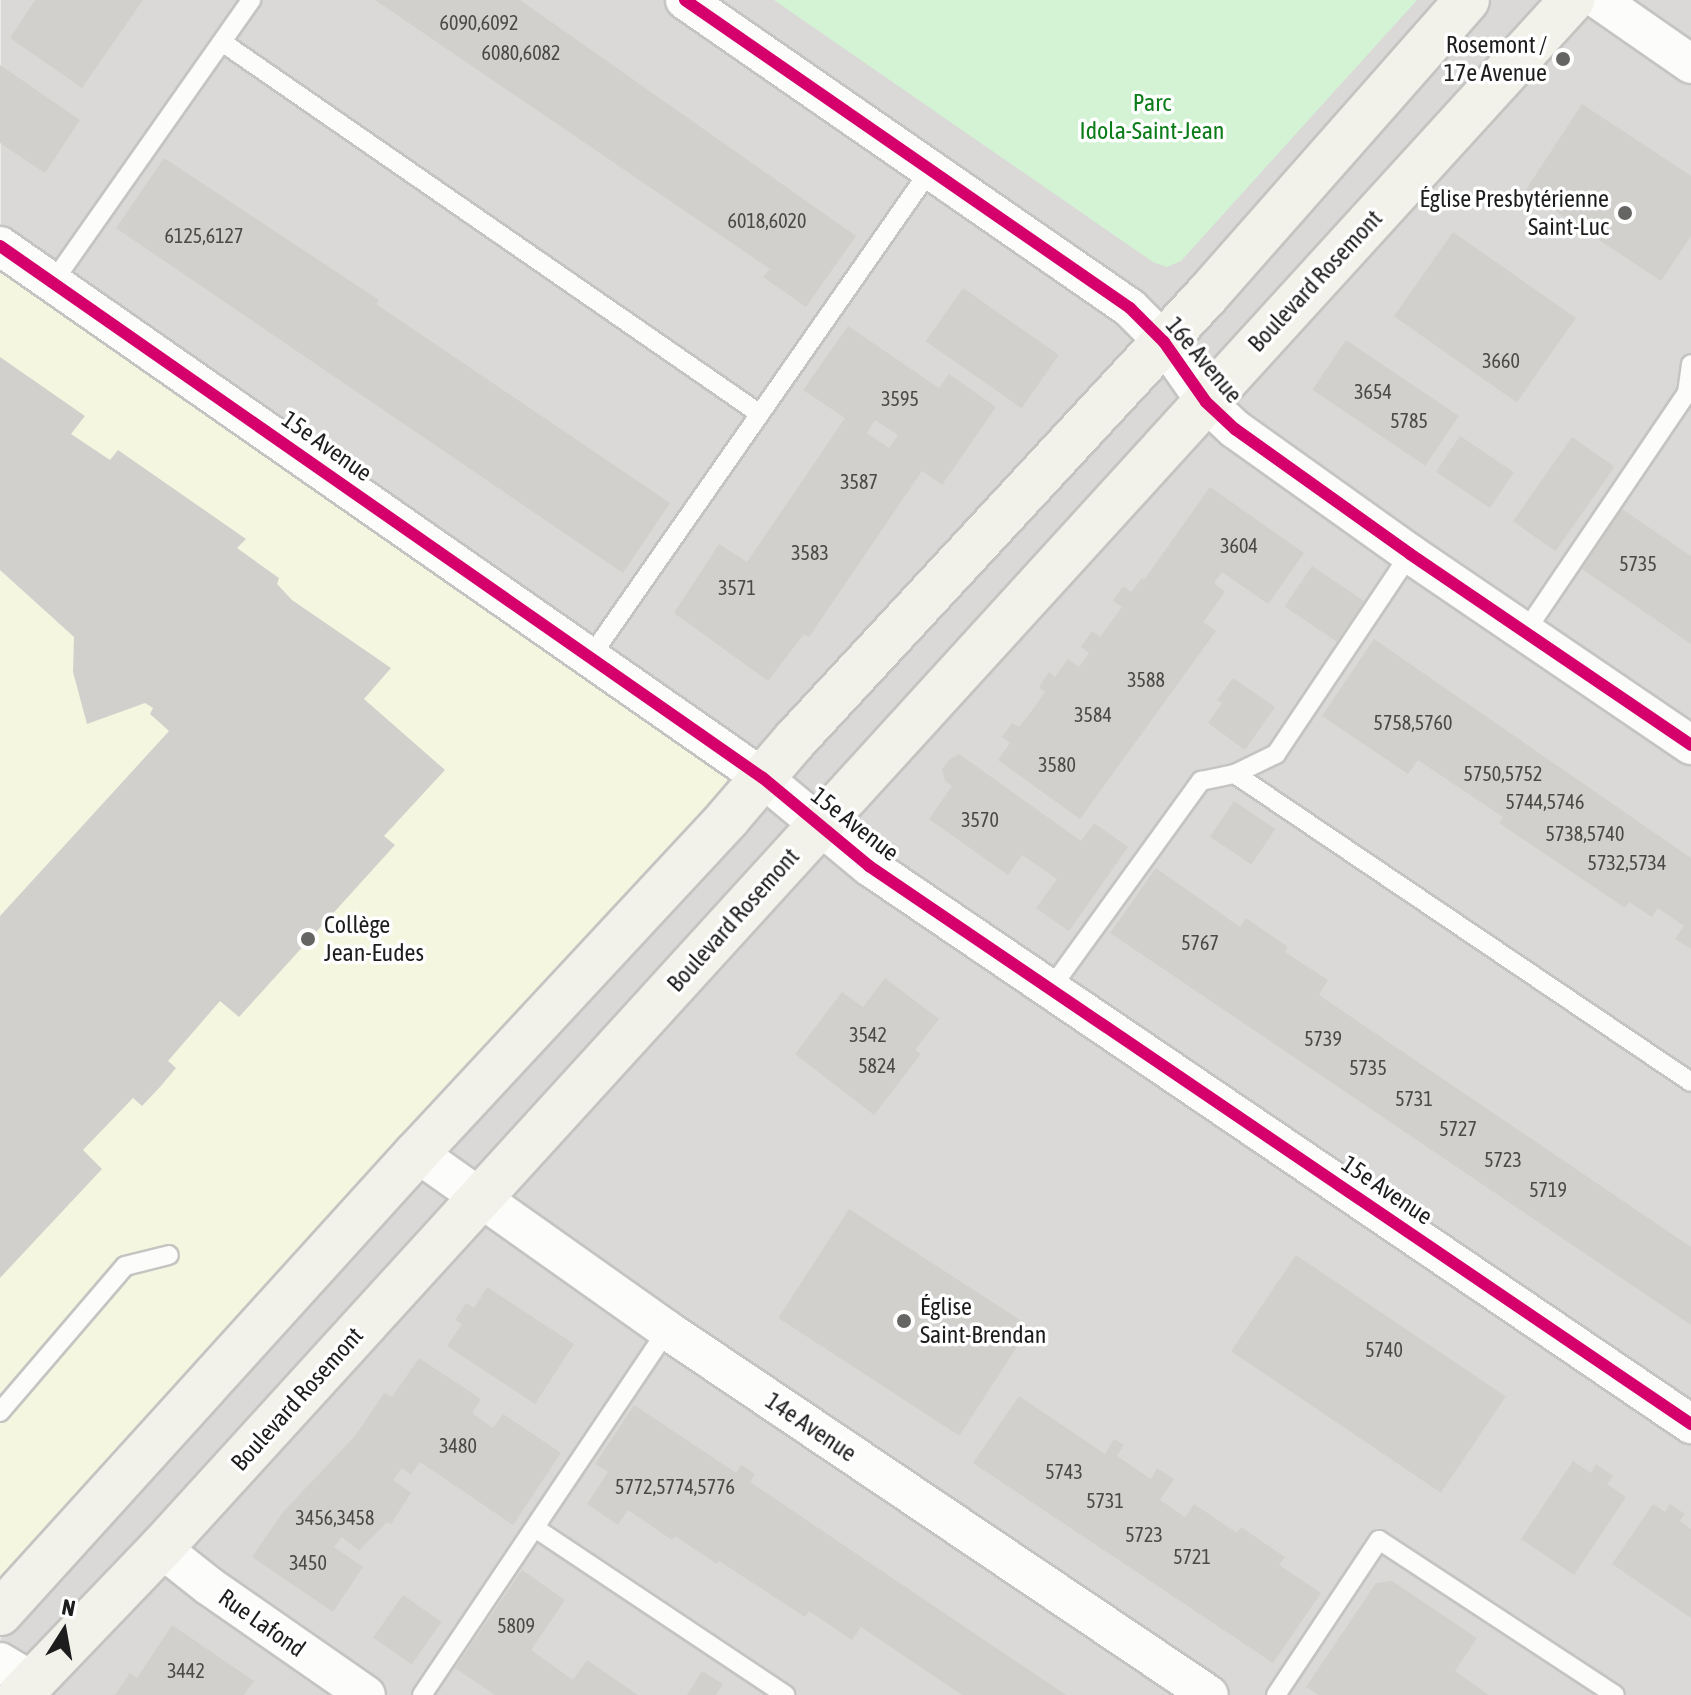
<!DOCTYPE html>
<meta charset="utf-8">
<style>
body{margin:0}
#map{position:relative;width:1691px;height:1695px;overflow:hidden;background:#ebeae6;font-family:"Asap Condensed",sans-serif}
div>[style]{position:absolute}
.residential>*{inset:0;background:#dad9d7;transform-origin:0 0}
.education>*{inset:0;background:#f5f6e0}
.park>*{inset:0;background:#d3f3d4}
.building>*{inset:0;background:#d2d0cd;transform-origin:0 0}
.roads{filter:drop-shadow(2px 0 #c4c4c2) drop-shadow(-2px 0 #c4c4c2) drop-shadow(0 2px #c4c4c2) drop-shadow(0 -2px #c4c4c2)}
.service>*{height:18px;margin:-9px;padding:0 9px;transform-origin:9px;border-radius:9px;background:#fcfcfb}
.minor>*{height:38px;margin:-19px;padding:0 19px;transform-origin:19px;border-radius:19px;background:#fcfcfb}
.secondary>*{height:44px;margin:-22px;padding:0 22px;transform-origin:22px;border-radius:22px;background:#f3f2ea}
.cycleway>*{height:12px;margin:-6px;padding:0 6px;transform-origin:6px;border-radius:6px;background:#d6006c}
.dots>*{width:22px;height:22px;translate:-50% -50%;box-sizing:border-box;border:4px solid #fff;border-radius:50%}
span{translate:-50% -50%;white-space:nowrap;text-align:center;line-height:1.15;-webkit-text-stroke:7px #fff;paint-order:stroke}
.number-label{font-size:20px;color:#4a4a49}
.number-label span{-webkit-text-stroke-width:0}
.poi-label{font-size:24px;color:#1d1d1d}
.right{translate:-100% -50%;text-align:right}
.left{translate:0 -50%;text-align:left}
.park-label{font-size:24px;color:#0a7c18}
.street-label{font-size:24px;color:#1d1d1d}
.north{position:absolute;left:24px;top:1591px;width:80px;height:80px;-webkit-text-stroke:6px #fff;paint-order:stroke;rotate:11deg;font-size:22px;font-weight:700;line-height:32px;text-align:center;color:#1d1d1d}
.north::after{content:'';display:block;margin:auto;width:28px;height:36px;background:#1d1d1d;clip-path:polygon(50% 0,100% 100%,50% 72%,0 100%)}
</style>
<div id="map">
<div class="residential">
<div style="left:1691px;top:0;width:1695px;height:1690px;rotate:90deg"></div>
</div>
<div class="education">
<div style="clip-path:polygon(0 249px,763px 778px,0 1612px)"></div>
</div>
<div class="park">
<div style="clip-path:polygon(774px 0,1417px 0,1181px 261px,1167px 267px,1153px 262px)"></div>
</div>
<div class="building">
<div style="clip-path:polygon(35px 0,143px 0,82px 88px,10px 38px)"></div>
<div style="clip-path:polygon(375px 0,520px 0,856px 236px,806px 307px,763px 277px,770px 269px)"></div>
<div style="clip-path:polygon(0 65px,80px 120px,45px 173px,0 143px)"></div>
<div style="clip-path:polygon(1582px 104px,1691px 176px,1691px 236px,1661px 281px,1525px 191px)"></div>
<div style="clip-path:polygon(164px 158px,379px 300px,376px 304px,670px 503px,623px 573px,116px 228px)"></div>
<div style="left:1453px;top:232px;width:150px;height:103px;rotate:35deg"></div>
<div style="left:963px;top:288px;width:117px;height:65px;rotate:35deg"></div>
<div style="clip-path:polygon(evenodd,848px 326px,939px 388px,949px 374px,996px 407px,942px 485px,922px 471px,809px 637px,804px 634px,768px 681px,674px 613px,719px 544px,747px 562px,845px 418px,803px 390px,848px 326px,875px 420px,898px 435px,889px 448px,867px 433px,875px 420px)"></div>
<div style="left:1346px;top:340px;width:136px;height:60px;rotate:34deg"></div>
<div style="clip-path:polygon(0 357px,85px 416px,71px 434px,110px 460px,118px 450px,246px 539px,237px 548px,279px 578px,277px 584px,292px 600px,391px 668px,364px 699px,445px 770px,384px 836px,395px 845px,239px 1017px,220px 1001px,168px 1061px,176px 1068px,160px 1087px,142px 1106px,133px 1098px,83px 1150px,102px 1169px,0 1278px,0 916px,169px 731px,150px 714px,153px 708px,145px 703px,87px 724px,73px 672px,74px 637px,0 570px)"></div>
<div style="left:1460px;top:436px;width:65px;height:43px;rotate:34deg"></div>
<div style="left:1572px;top:437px;width:52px;height:103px;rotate:35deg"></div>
<div style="clip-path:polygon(1210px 487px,1304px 553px,1268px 604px,1222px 572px,1214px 583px,1225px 592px,1203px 622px,1216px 631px,1080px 819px,998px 760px,1010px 743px,1002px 737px,1012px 723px,1019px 727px,1033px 709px,1045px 692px,1039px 687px,1049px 672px,1055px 677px,1068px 659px,1079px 667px,1089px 653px,1081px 647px,1092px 631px,1100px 637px,1122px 607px,1113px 601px,1123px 586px,1131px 592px,1142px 578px,1144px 580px)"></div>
<div style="clip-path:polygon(1622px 509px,1691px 556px,1691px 644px,1582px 569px)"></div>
<div style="left:1312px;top:566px;width:63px;height:49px;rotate:34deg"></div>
<div style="clip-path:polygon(1374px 639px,1691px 858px,1691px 949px,1675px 939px,1684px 926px,1658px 908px,1652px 917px,1629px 902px,1625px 908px,1499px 823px,1503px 817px,1418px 760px,1408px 774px,1322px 716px)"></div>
<div style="clip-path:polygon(1233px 678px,1275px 707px,1245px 750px,1208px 723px,1222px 703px,1217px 700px)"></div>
<div style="clip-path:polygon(959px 754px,1081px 841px,1094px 823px,1128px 847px,1069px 931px,1036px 908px,1057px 879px,1022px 855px,1008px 875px,929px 819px,952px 786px,945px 781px,942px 769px,950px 759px)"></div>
<div style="left:1234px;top:801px;width:50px;height:43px;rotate:34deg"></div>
<div style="clip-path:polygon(1156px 868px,1240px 927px,1246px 918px,1288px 947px,1285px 952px,1328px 980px,1319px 995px,1691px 1247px,1691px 1325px,1110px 933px)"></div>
<div style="clip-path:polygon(885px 978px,939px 1019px,915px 1050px,921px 1054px,874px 1115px,795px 1054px,842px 992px,863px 1007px)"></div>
<div style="left:849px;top:1209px;width:216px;height:130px;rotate:33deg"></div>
<div style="left:1296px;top:1255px;width:253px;height:116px;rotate:34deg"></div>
<div style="clip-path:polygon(487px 1287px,574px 1344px,535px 1404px,447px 1346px,462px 1324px,455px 1320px,466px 1303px,474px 1308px)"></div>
<div style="clip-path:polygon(419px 1358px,481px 1399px,472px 1413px,493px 1428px,503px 1414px,561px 1453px,513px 1525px,420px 1462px,411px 1475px,402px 1468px,393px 1480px,411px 1493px,391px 1524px,387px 1522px,359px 1551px,342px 1537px,334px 1547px,363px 1567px,333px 1612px,252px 1557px,283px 1512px,355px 1436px,384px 1393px,392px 1397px)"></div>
<div style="clip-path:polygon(1019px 1396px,1105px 1454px,1114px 1439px,1124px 1445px,1117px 1456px,1151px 1479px,1157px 1468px,1174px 1479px,1160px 1500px,1185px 1517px,1194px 1504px,1237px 1533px,1241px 1527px,1285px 1557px,1279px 1565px,1321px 1593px,1273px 1663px,973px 1463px)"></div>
<div style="clip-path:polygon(634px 1405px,736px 1473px,741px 1465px,755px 1474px,750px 1482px,1066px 1695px,962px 1695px,861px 1627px,852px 1640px,809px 1611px,805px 1617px,719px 1561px,717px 1564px,675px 1536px,672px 1540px,628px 1510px,618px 1525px,587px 1504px,608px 1472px,595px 1464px)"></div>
<div style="clip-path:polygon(1573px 1461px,1591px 1473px,1596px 1464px,1613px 1476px,1607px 1484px,1626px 1497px,1574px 1575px,1521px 1539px)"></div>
<div style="clip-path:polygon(1653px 1504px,1665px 1512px,1670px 1504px,1685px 1514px,1680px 1521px,1691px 1529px,1691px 1618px,1612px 1564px)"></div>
<div style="clip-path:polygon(522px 1570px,565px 1600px,531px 1650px,573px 1680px,587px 1660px,638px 1695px,495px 1695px,455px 1668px)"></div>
<div style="clip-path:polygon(1392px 1581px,1477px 1638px,1455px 1671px,1489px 1695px,1319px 1695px,1306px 1687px,1376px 1583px)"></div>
<div style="left:403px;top:1595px;width:47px;height:52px;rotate:35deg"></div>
<div style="clip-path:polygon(172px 1625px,254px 1681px,244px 1695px,115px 1695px,130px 1673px,137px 1678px)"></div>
<div style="clip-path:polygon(702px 1671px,723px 1684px,716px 1695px,687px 1695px)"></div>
</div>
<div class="roads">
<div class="service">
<div style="left:222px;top:42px;width:654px;rotate:34.66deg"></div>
<div style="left:53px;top:282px;width:345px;rotate:-54.9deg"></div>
<div style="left:1525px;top:632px;width:289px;rotate:-55.9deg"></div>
<div style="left:1687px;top:393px;width:29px;rotate:-82deg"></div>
<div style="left:591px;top:656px;width:593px;rotate:-55.1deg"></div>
<div style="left:1235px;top:774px;width:550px;rotate:34.04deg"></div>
<div style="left:1051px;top:988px;width:256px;rotate:-54.1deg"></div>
<div style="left:1201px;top:781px;width:35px;rotate:-12deg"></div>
<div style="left:1235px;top:774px;width:46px;rotate:-26deg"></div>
<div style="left:1276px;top:754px;width:241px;rotate:-56.2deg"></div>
<div style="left:0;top:1412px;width:192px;rotate:-49.4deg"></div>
<div style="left:125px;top:1266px;width:45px;rotate:-14deg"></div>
<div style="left:535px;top:1528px;width:301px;rotate:33.7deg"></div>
<div style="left:422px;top:1695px;width:440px;rotate:-56.1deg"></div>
<div style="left:1276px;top:1695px;width:186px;rotate:-56.4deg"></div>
<div style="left:1379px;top:1540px;width:282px;rotate:33.3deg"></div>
</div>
<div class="minor">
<div style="left:685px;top:0;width:541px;rotate:34.69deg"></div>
<div style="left:1130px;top:308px;width:48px;rotate:45deg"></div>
<div style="left:1164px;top:342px;width:73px;rotate:55deg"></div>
<div style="left:1206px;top:402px;width:40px;rotate:43deg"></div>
<div style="left:1235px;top:429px;width:215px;rotate:35.5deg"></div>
<div style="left:1410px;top:554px;width:340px;rotate:34.2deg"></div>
<div style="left:1599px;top:0;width:112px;rotate:34.8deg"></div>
<div style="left:0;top:246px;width:930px;rotate:34.89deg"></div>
<div style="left:763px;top:778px;width:138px;rotate:39.7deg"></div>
<div style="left:869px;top:866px;width:994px;rotate:34.17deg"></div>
<div style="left:417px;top:1153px;width:306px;rotate:35.3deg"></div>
<div style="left:667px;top:1330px;width:653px;rotate:33.96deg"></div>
<div style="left:161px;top:1548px;width:61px;rotate:38.4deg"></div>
<div style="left:209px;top:1586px;width:191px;rotate:34.8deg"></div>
<div style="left:0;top:1662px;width:39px;rotate:31deg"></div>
</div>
<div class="secondary">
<div style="left:0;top:1613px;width:621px;rotate:-47.81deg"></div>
<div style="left:417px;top:1153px;width:457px;rotate:-47.1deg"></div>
<div style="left:728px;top:818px;width:101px;rotate:-49.4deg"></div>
<div style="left:794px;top:741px;width:608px;rotate:-47.2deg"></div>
<div style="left:1207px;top:295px;width:393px;rotate:-48.6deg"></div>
<div style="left:20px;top:1695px;width:204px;rotate:-46.2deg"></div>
<div style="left:161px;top:1548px;width:2095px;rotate:-47.65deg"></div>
</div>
</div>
<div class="cycleway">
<div style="left:685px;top:0;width:541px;rotate:34.69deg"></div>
<div style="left:1130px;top:308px;width:48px;rotate:45deg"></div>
<div style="left:1164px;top:342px;width:73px;rotate:55deg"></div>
<div style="left:1206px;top:402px;width:40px;rotate:43deg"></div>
<div style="left:1235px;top:429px;width:215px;rotate:35.5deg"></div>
<div style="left:1410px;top:554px;width:340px;rotate:34.2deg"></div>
<div style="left:0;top:246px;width:930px;rotate:34.89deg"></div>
<div style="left:763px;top:778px;width:138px;rotate:39.7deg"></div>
<div style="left:869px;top:866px;width:994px;rotate:34.17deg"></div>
</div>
<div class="dots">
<div style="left:1563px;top:59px;background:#656563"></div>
<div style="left:1625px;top:213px;background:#656563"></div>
<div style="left:308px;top:939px;background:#656563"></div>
<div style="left:904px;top:1321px;background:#656563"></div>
</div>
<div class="number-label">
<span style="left:479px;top:22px">6090,6092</span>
<span style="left:521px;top:52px">6080,6082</span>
<span style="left:767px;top:220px">6018,6020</span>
<span style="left:204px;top:235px">6125,6127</span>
<span style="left:1501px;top:360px">3660</span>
<span style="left:1373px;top:391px">3654</span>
<span style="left:900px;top:398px">3595</span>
<span style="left:1409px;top:420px">5785</span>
<span style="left:859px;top:481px">3587</span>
<span style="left:1239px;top:545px">3604</span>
<span style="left:810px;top:552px">3583</span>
<span style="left:1638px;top:563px">5735</span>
<span style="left:737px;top:587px">3571</span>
<span style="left:1146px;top:679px">3588</span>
<span style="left:1093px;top:714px">3584</span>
<span style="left:1413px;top:722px">5758,5760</span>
<span style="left:1057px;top:764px">3580</span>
<span style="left:1503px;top:773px">5750,5752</span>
<span style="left:1545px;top:801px">5744,5746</span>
<span style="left:980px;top:819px">3570</span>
<span style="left:1585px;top:833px">5738,5740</span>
<span style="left:1627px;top:862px">5732,5734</span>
<span style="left:1200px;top:942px">5767</span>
<span style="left:868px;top:1034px">3542</span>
<span style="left:1323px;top:1038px">5739</span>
<span style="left:877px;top:1065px">5824</span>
<span style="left:1368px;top:1067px">5735</span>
<span style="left:1414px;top:1098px">5731</span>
<span style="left:1458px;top:1128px">5727</span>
<span style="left:1503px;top:1159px">5723</span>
<span style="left:1548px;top:1189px">5719</span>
<span style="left:1384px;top:1349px">5740</span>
<span style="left:458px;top:1445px">3480</span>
<span style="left:1064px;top:1471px">5743</span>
<span style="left:675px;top:1486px">5772,5774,5776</span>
<span style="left:1105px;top:1500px">5731</span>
<span style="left:335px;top:1517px">3456,3458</span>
<span style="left:1144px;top:1534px">5723</span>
<span style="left:1192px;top:1556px">5721</span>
<span style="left:308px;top:1562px">3450</span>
<span style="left:516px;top:1625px">5809</span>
<span style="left:186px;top:1670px">3442</span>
</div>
<div class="poi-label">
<span class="right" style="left:1547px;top:59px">Rosemont /<br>17e Avenue</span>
<span class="right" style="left:1609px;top:213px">Église Presbytérienne<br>Saint-Luc</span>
<span class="left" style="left:324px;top:939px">Collège<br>Jean-Eudes</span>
<span class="left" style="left:920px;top:1321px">Église<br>Saint-Brendan</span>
</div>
<div class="park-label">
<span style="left:1152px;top:117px">Parc<br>Idola-Saint-Jean</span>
</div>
<div class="street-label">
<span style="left:1315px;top:281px;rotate:-47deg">Boulevard Rosemont</span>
<span style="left:1204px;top:360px;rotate:50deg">16e Avenue</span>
<span style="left:327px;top:446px;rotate:35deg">15e Avenue</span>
<span style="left:855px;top:824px;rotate:38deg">15e Avenue</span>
<span style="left:733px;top:920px;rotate:-48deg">Boulevard Rosemont</span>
<span style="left:1387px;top:1190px;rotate:34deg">15e Avenue</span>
<span style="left:297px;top:1399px;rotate:-48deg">Boulevard Rosemont</span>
<span style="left:811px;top:1427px;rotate:34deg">14e Avenue</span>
<span style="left:262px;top:1623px;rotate:35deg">Rue Lafond</span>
</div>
<div class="north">N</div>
</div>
